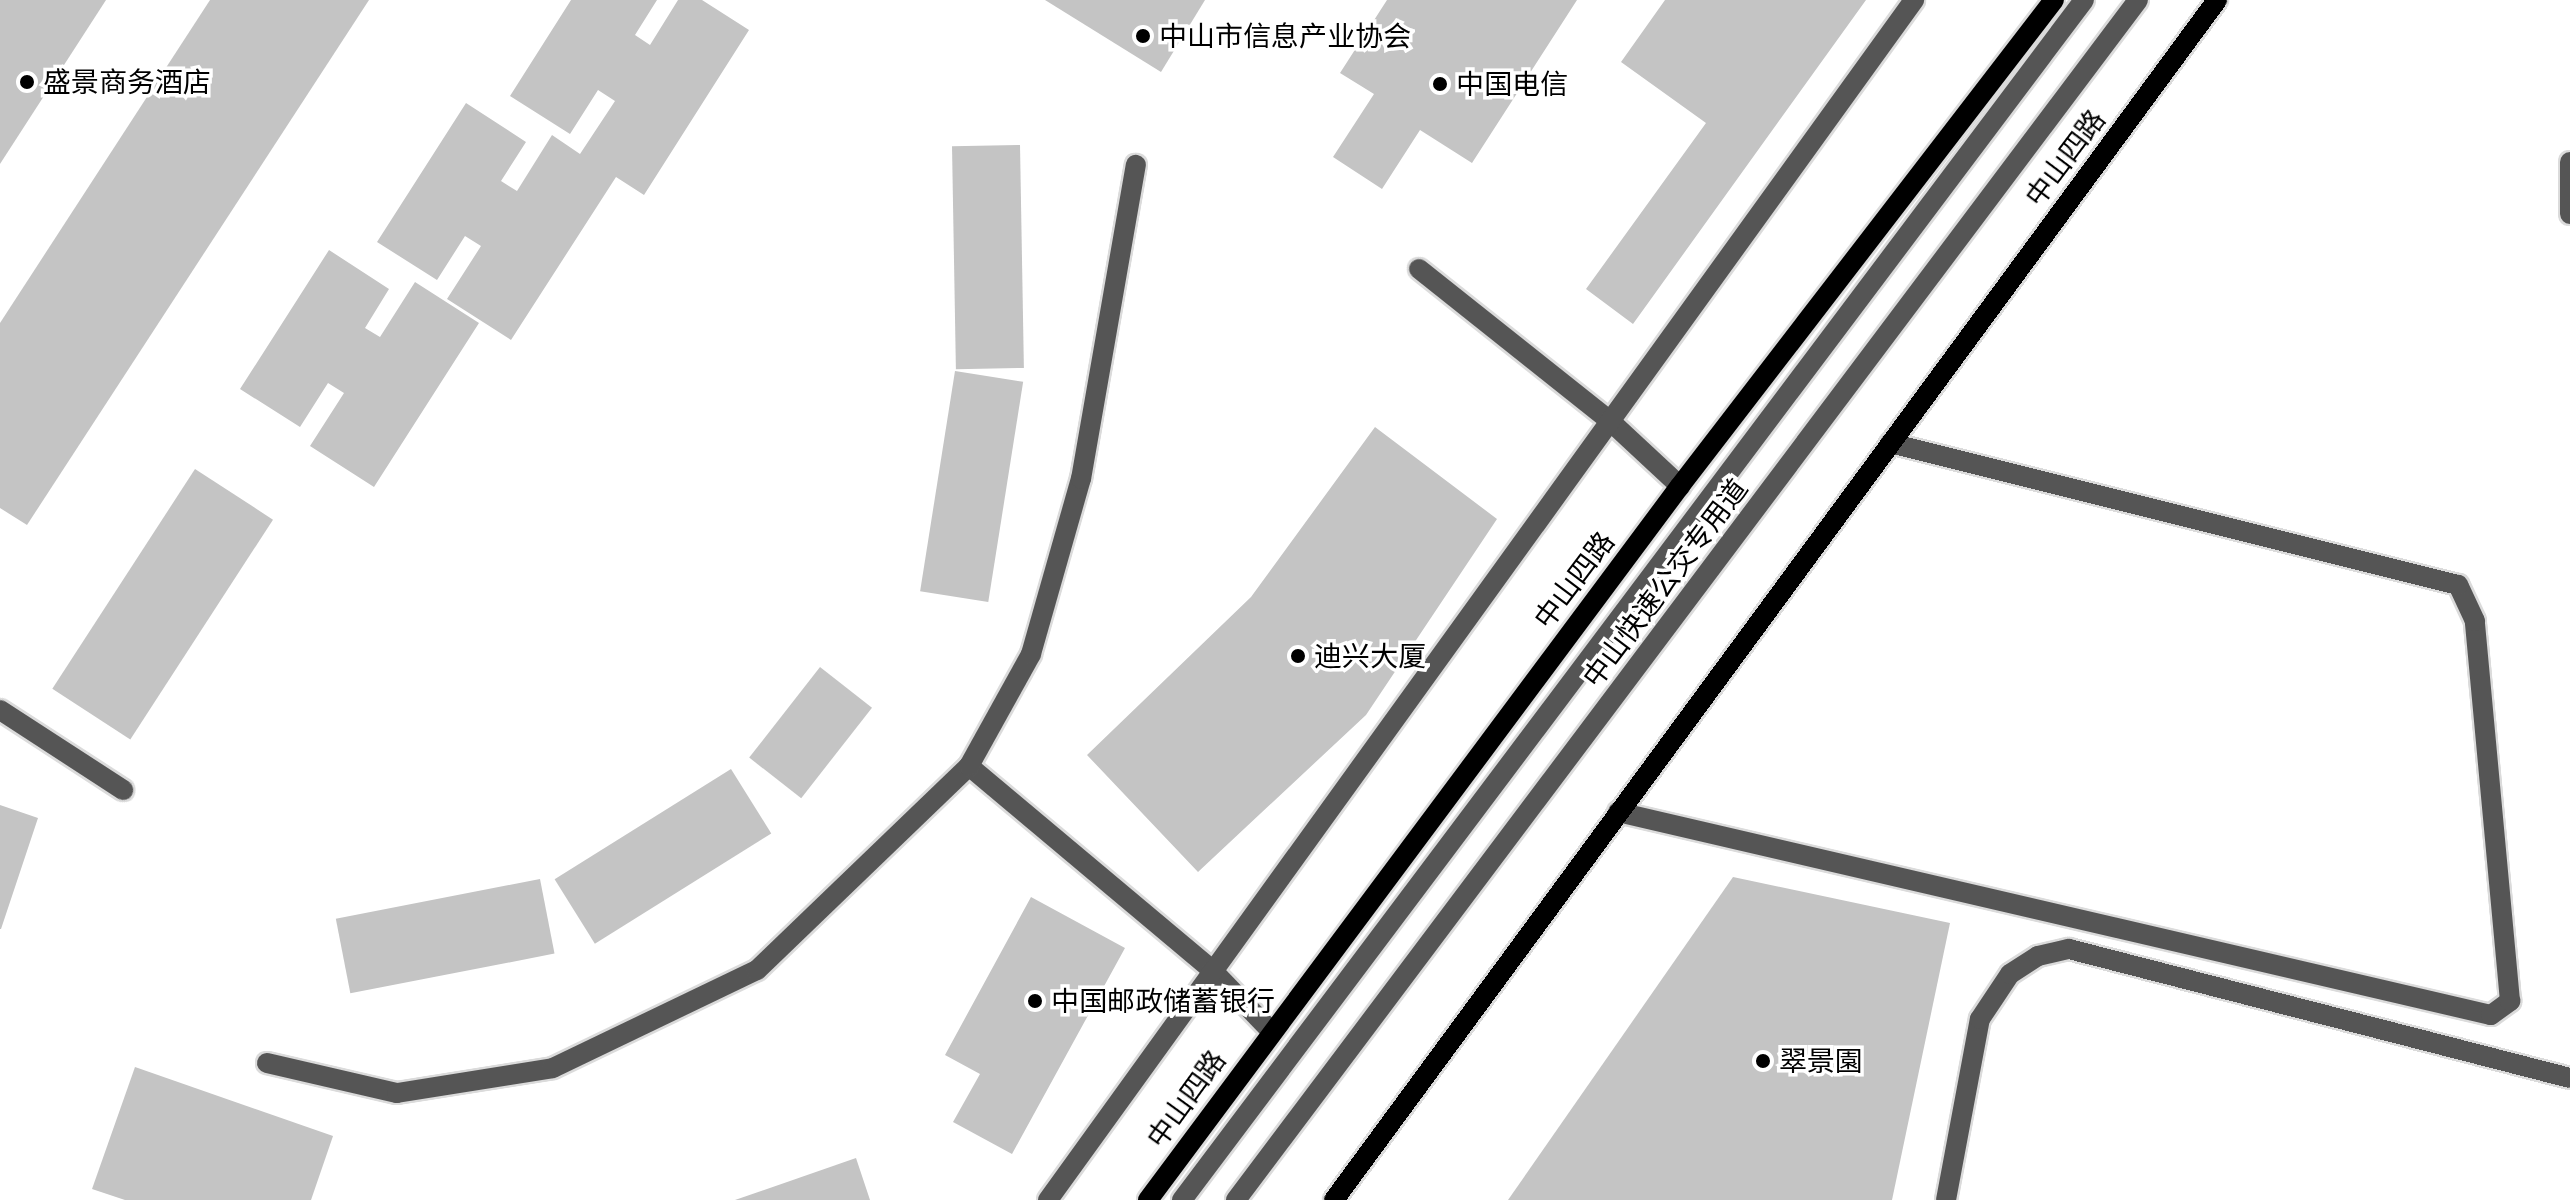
<!DOCTYPE html>
<meta charset="utf-8">
<style>
body{margin:0}
#map{position:relative;width:2570px;height:1200px;overflow:hidden;background:#fff;font-family:Montserrat,"Noto Sans SC",sans-serif}
div>[style]{position:absolute}
.building>*{inset:0;background:#c4c4c4;transform-origin:0 0}
.roads{filter:drop-shadow(2px 0 #dbdbdb) drop-shadow(-2px 0 #dbdbdb) drop-shadow(0 2px #dbdbdb) drop-shadow(0 -2px #dbdbdb)}
.minor>*{height:20px;margin:-10px;padding:0 10px;transform-origin:10px;border-radius:10px;background:#555}
.major>*{height:20px;margin:-10px;padding:0 10px;transform-origin:10px;border-radius:10px;background:#000}
.dots>*{width:22px;height:22px;translate:-50% -50%;box-sizing:border-box;border:4px solid #fff;border-radius:50%}
span{translate:-50% -50%;white-space:nowrap;text-align:center;line-height:1.15;-webkit-text-stroke:7px #fff;paint-order:stroke}
.poi-label{font-size:28px;color:#000}
.left{translate:0 -50%;text-align:left}
.street-label{font-size:28px;color:#000}
</style>
<div id="map">
<div class="building">
<div style="clip-path:polygon(0 0,106px 0,0 164px)"></div>
<div style="clip-path:polygon(210px 0,369px 0,27px 525px,0 508px,0 323px)"></div>
<div style="clip-path:polygon(571px 0,657px 0,635px 35px,650px 45px,678px 0,702px 0,749px 30px,644px 195px,616px 177px,511px 340px,447px 299px,481px 246px,465px 236px,437px 280px,377px 242px,466px 103px,526px 142px,501px 181px,517px 191px,552px 135px,580px 154px,615px 101px,598px 90px,570px 134px,510px 96px)"></div>
<div style="clip-path:polygon(1045px 0,1205px 0,1161px 72px)"></div>
<div style="clip-path:polygon(1387px 0,1577px 0,1472px 163px,1420px 130px,1382px 189px,1333px 157px,1374px 94px,1340px 73px)"></div>
<div style="clip-path:polygon(1665px 0,1866px 0,1633px 324px,1586px 289px,1706px 123px,1621px 62px)"></div>
<div style="left:1020px;top:145px;width:223px;height:68px;rotate:89deg"></div>
<div style="clip-path:polygon(329px 250px,389px 289px,365px 328px,380px 337px,415px 282px,479px 323px,374px 487px,310px 446px,344px 393px,328px 383px,300px 427px,240px 389px)"></div>
<div style="left:955px;top:371px;width:69px;height:223px;rotate:9deg"></div>
<div style="clip-path:polygon(1375px 427px,1497px 519px,1366px 715px,1198px 872px,1087px 755px,1251px 597px)"></div>
<div style="left:195px;top:469px;width:93px;height:262px;rotate:33deg"></div>
<div style="left:820px;top:667px;width:66px;height:115px;rotate:38deg"></div>
<div style="left:731px;top:769px;width:76px;height:208px;rotate:58deg"></div>
<div style="clip-path:polygon(0 805px,38px 818px,1px 929px,0 929px)"></div>
<div style="clip-path:polygon(1733px 877px,1950px 923px,1892px 1200px,1508px 1200px)"></div>
<div style="left:540px;top:879px;width:76px;height:208px;rotate:79deg"></div>
<div style="clip-path:polygon(1031px 897px,1125px 948px,1012px 1154px,953px 1122px,980px 1074px,945px 1055px)"></div>
<div style="clip-path:polygon(135px 1067px,333px 1136px,311px 1200px,125px 1200px,92px 1189px)"></div>
<div style="clip-path:polygon(856px 1158px,870px 1200px,735px 1200px)"></div>
</div>
<div class="roads">
<div class="minor">
<div style="left:2570px;top:162px;width:52px;rotate:90deg"></div>
<div style="left:1419px;top:269px;width:244px;rotate:38.5deg"></div>
<div style="left:1610px;top:421px;width:96px;rotate:42.9deg"></div>
<div style="left:0;top:710px;width:147px;rotate:33deg"></div>
<div style="left:969px;top:766px;width:319px;rotate:40deg"></div>
<div style="left:1213px;top:971px;width:83px;rotate:46deg"></div>
<div style="left:1618px;top:812px;width:896px;rotate:13.09deg"></div>
<div style="left:2491px;top:1015px;width:24px;rotate:-36deg"></div>
<div style="left:2510px;top:1001px;width:382px;rotate:-95.3deg"></div>
<div style="left:2475px;top:621px;width:40px;rotate:-115deg"></div>
<div style="left:2458px;top:585px;width:585px;rotate:-165.96deg"></div>
<div style="left:267px;top:1063px;width:133px;rotate:13deg"></div>
<div style="left:397px;top:1093px;width:158px;rotate:-9.1deg"></div>
<div style="left:553px;top:1068px;width:226px;rotate:-25.7deg"></div>
<div style="left:757px;top:970px;width:294px;rotate:-43.9deg"></div>
<div style="left:969px;top:766px;width:128px;rotate:-61deg"></div>
<div style="left:1031px;top:654px;width:182px;rotate:-74.1deg"></div>
<div style="left:1081px;top:479px;width:319px;rotate:-80.1deg"></div>
<div style="left:1048px;top:1200px;width:1480px;rotate:-54.18deg"></div>
<div style="left:1182px;top:1200px;width:1501px;rotate:-53.07deg"></div>
<div style="left:1236px;top:1200px;width:1501px;rotate:-53.07deg"></div>
<div style="left:1946px;top:1200px;width:184px;rotate:-79.4deg"></div>
<div style="left:1980px;top:1019px;width:54px;rotate:-56.3deg"></div>
<div style="left:2010px;top:974px;width:33px;rotate:-33deg"></div>
<div style="left:2038px;top:956px;width:32px;rotate:-13deg"></div>
<div style="left:2069px;top:949px;width:517px;rotate:14.44deg"></div>
</div>
<div class="major">
<div style="left:1148px;top:1200px;width:890px;rotate:-53.31deg"></div>
<div style="left:1680px;top:486px;width:613px;rotate:-52.42deg"></div>
<div style="left:1334px;top:1200px;width:1490px;rotate:-53.65deg"></div>
</div>
</div>
<div class="dots">
<div style="left:1143px;top:36px;background:#000"></div>
<div style="left:27px;top:82px;background:#000"></div>
<div style="left:1440px;top:84px;background:#000"></div>
<div style="left:1298px;top:656px;background:#000"></div>
<div style="left:1035px;top:1001px;background:#000"></div>
<div style="left:1763px;top:1061px;background:#000"></div>
</div>
<div class="poi-label">
<span class="left" style="left:1159px;top:36px">中山市信息产业协会</span>
<span class="left" style="left:43px;top:82px">盛景商务酒店</span>
<span class="left" style="left:1456px;top:84px">中国电信</span>
<span class="left" style="left:1314px;top:656px">迪兴大厦</span>
<span class="left" style="left:1051px;top:1001px">中国邮政储蓄银行</span>
<span class="left" style="left:1779px;top:1061px">翠景園</span>
</div>
<div class="street-label">
<span style="left:2065px;top:158px;rotate:-53deg">中山四路</span>
<span style="left:1574px;top:580px;rotate:-53deg">中山四路</span>
<span style="left:1665px;top:583px;rotate:-53deg">中山快速公交专用道</span>
<span style="left:1186px;top:1099px;rotate:-54deg">中山四路</span>
</div>
</div>
